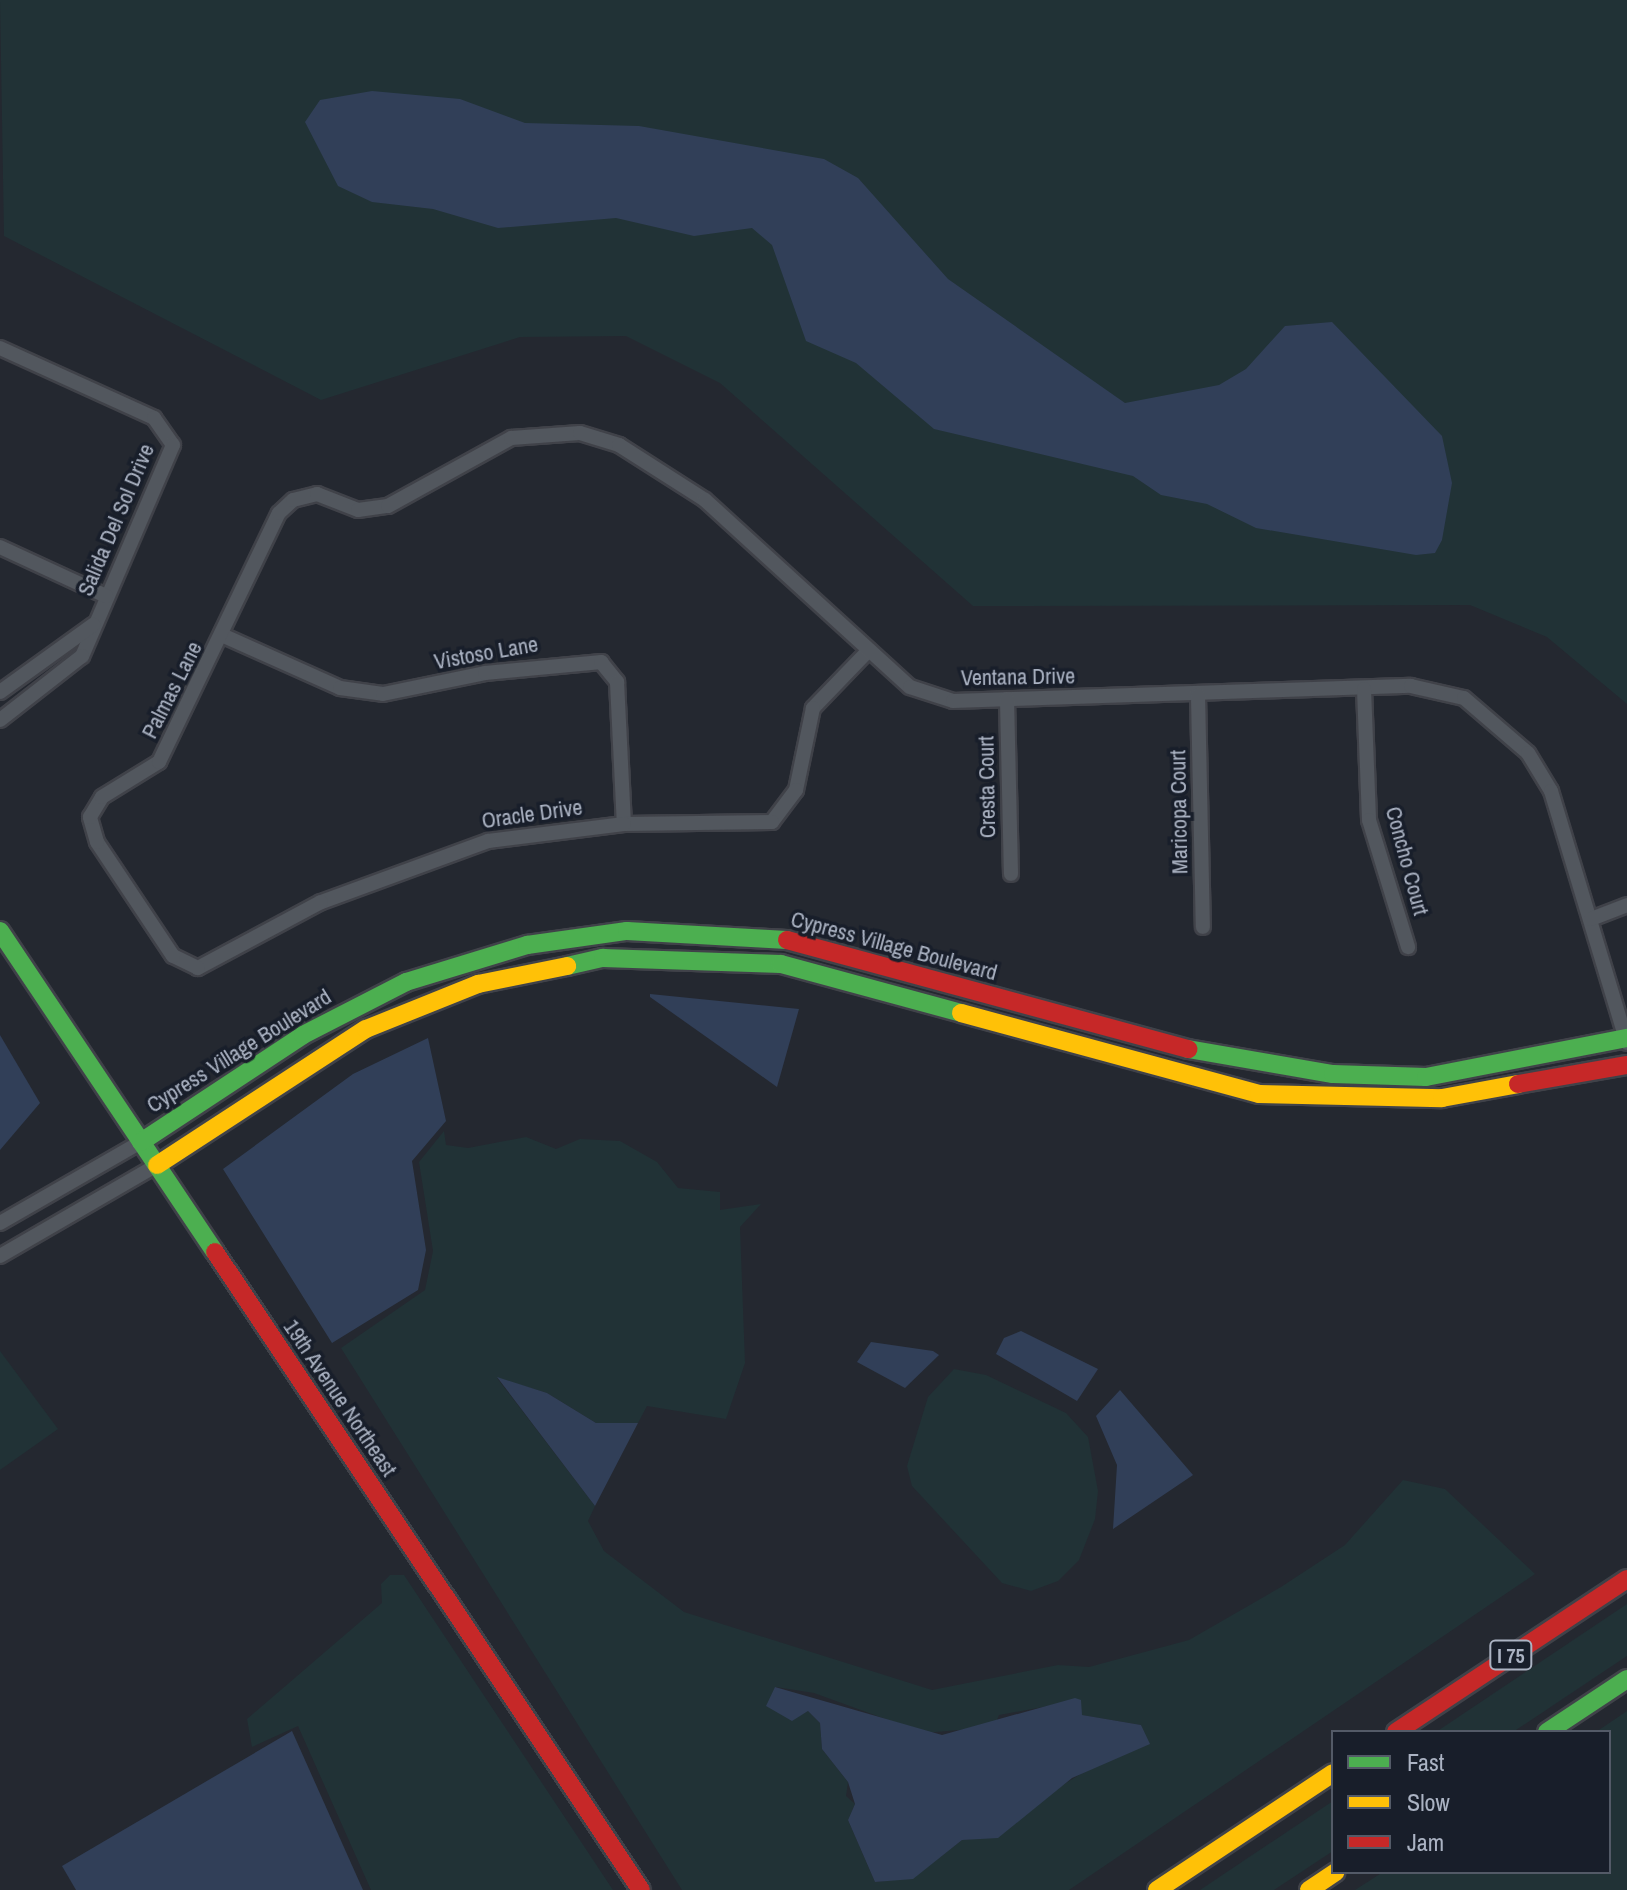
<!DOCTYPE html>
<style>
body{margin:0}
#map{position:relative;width:1627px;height:1890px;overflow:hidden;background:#242830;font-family:"Archivo Narrow",sans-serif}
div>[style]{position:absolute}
.green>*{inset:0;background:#213236}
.water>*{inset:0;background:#313f58}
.roads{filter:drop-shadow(2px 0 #404249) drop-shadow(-2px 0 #404249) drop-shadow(0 2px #404249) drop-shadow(0 -2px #404249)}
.street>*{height:14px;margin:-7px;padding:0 7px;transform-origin:7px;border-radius:7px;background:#52575e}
.fast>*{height:18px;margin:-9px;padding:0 9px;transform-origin:9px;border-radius:9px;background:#4caf50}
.slow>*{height:18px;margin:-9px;padding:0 9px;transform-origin:9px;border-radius:9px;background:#ffc107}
.jam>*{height:18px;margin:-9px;padding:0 9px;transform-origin:9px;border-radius:9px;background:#c62828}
span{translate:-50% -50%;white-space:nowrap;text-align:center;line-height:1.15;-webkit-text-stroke:7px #181e2a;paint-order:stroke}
.shield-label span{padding:2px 6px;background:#181e2a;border:2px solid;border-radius:6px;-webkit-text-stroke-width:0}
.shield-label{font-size:20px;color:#abb3c3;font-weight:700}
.street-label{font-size:22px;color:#abb3c3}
.legend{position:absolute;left:1331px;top:1730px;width:280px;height:144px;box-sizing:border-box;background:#181e2a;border:2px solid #535a67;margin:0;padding:10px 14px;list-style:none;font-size:24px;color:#abb3c3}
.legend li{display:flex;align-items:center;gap:16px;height:40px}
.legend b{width:40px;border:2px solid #535a67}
</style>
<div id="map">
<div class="green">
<div style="clip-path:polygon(0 0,1627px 0,1627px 704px,1547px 637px,1470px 605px,973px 606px,720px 383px,626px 336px,520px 337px,321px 400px,4px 236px)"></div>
<div style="clip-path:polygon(evenodd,444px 1131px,446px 1145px,468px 1148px,526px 1137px,556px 1149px,580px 1139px,620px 1141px,657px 1162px,678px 1188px,720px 1192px,720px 1210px,761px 1204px,740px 1227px,745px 1363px,726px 1419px,647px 1406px,638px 1423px,596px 1423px,547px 1393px,497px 1378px,595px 1506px,588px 1521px,604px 1551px,684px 1612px,932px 1690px,1058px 1665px,1089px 1667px,1189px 1640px,1281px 1587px,1345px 1545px,1403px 1480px,1445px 1489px,1535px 1574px,1069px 1890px,682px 1890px,341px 1348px,425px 1290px,433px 1251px,419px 1162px,444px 1131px,776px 1687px,814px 1693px,924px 1733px,994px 1727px,999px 1715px,1081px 1700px,1081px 1715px,1141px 1725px,1144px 1735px,1032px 1804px,1000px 1836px,962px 1840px,913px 1878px,875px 1882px,848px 1820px,855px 1804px,846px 1796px,848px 1782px,822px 1749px,820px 1723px,808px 1711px,792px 1720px,767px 1706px,776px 1687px)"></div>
<div style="clip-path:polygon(0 1351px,58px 1429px,0 1470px)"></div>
<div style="clip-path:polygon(954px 1369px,986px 1375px,1066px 1413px,1088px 1437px,1098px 1491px,1095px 1519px,1079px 1560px,1058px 1581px,1031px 1591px,1002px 1583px,912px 1486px,907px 1466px,928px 1397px)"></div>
<div style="clip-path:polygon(390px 1575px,404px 1575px,613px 1890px,371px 1890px,298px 1726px,252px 1747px,247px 1719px,382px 1603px,381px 1584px)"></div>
<div style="clip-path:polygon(1627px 1604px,1627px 1656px,1513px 1732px,1436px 1732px)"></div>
<div style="clip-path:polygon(1627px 1711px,1627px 1890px,1355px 1890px,1383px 1872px,1609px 1872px,1609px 1732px,1596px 1732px)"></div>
<div style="clip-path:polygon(1333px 1801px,1333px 1851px,1274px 1890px,1200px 1890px)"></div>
</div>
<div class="water">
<div style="clip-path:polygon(372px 91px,460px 99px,525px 123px,639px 126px,824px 159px,858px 178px,948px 279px,1125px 403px,1219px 385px,1246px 369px,1285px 326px,1332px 322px,1442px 436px,1452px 483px,1442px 540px,1435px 553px,1416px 555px,1256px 528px,1207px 504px,1161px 495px,1133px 476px,934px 429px,856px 363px,806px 341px,772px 245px,752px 228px,694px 236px,616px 218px,498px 228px,433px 209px,372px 202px,338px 186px,305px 122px,320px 100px)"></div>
<div style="clip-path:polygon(650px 994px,799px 1009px,777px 1087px,650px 997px)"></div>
<div style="clip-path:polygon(0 1035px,40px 1103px,0 1150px)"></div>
<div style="clip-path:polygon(428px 1038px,446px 1121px,412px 1161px,426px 1250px,418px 1290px,332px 1343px,223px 1169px,353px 1074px)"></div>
<div style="clip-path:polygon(1021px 1331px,1098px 1369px,1077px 1401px,996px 1354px,1004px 1338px)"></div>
<div style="clip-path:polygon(871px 1342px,933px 1351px,939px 1355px,905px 1388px,857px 1362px)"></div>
<div style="clip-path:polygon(497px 1377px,547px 1393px,596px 1423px,638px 1423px,595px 1506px)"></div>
<div style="clip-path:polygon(1120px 1390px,1193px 1475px,1113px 1529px,1117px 1465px,1096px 1416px)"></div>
<div style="clip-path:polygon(775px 1687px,942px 1735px,1075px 1698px,1081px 1700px,1082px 1715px,1141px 1725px,1150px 1744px,1072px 1778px,998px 1838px,962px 1840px,913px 1879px,875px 1882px,848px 1820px,855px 1804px,848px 1782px,822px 1749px,820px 1723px,808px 1711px,792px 1721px,766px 1706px)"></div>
<div style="clip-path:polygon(292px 1731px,363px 1890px,76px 1890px,62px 1866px)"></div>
</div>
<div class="roads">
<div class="street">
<div style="left:0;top:348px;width:169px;rotate:24.4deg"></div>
<div style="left:154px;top:418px;width:33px;rotate:55deg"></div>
<div style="left:173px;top:445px;width:230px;rotate:113.3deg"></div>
<div style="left:82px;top:656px;width:104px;rotate:142deg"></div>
<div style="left:0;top:547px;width:117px;rotate:24.8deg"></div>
<div style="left:224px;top:636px;width:127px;rotate:24.1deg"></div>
<div style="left:340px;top:688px;width:43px;rotate:7.9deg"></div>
<div style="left:383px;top:694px;width:104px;rotate:-11.6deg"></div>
<div style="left:485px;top:673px;width:117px;rotate:-5.4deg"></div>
<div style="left:601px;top:662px;width:26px;rotate:51deg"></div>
<div style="left:617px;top:682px;width:142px;rotate:87.2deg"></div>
<div style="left:869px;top:650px;width:81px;rotate:134deg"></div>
<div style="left:813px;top:708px;width:84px;rotate:101.7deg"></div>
<div style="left:796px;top:790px;width:40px;rotate:127deg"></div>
<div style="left:772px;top:822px;width:148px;rotate:179.2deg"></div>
<div style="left:624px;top:824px;width:137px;rotate:172.9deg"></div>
<div style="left:488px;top:841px;width:178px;rotate:159.9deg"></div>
<div style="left:321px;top:902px;width:140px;rotate:151.8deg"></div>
<div style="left:198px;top:968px;width:28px;rotate:-154deg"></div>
<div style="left:173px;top:956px;width:137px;rotate:-123.7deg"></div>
<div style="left:97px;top:842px;width:26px;rotate:-106deg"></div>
<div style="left:90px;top:817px;width:23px;rotate:-59deg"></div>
<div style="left:102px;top:797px;width:67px;rotate:-31.6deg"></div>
<div style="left:159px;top:762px;width:276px;rotate:-64.3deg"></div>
<div style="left:279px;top:513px;width:19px;rotate:-43deg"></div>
<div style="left:293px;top:500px;width:25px;rotate:-14deg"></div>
<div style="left:317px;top:494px;width:44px;rotate:21.3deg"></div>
<div style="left:358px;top:510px;width:30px;rotate:-8deg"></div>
<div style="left:388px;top:506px;width:141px;rotate:-28.9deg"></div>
<div style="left:511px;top:438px;width:69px;rotate:-4.1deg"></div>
<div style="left:580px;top:433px;width:41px;rotate:17.1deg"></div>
<div style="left:619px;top:445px;width:102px;rotate:32.6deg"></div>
<div style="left:705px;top:500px;width:277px;rotate:42.4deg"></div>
<div style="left:910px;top:687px;width:45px;rotate:18deg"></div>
<div style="left:953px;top:701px;width:458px;rotate:-1.9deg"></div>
<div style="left:1411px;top:686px;width:54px;rotate:12.8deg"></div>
<div style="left:1464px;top:698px;width:84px;rotate:40.7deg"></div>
<div style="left:1528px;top:753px;width:44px;rotate:58.8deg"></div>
<div style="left:1551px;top:791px;width:263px;rotate:73.2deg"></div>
<div style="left:1364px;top:689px;width:131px;rotate:87.8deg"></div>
<div style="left:1369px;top:820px;width:133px;rotate:72.9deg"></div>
<div style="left:0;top:692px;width:115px;rotate:-35.8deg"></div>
<div style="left:1198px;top:695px;width:232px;rotate:88.8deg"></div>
<div style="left:1007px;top:699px;width:175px;rotate:88.7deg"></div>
<div style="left:1591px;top:919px;width:39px;rotate:-21deg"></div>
<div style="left:0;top:1223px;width:163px;rotate:-29.9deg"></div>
<div style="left:0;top:1256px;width:181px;rotate:-30.1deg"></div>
</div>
<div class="fast">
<div style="left:0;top:931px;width:386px;rotate:56.2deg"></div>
<div style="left:567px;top:966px;width:37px;rotate:-13deg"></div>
<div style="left:603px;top:958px;width:178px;rotate:1.9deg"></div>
<div style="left:781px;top:964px;width:187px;rotate:15.2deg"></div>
<div style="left:1188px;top:1049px;width:147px;rotate:9.8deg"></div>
<div style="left:1333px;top:1074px;width:93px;rotate:1.8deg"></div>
<div style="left:1426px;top:1077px;width:205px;rotate:-11deg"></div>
<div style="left:141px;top:1142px;width:194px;rotate:-33.4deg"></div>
<div style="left:303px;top:1035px;width:116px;rotate:-27.2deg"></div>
<div style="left:406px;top:982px;width:127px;rotate:-17deg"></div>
<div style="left:527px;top:945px;width:101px;rotate:-8deg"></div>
<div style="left:627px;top:931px;width:160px;rotate:3.2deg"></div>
<div style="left:1547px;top:1732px;width:96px;rotate:-33.5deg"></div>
</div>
<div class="slow">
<div style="left:961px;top:1013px;width:309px;rotate:15.2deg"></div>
<div style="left:1259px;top:1094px;width:183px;rotate:1.3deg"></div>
<div style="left:1442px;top:1098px;width:77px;rotate:-10.4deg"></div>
<div style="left:157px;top:1165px;width:249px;rotate:-33.1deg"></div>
<div style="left:366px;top:1029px;width:121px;rotate:-21.9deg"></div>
<div style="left:478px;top:984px;width:91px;rotate:-11.4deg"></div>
<div style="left:1157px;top:1890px;width:211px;rotate:-33.6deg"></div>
<div style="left:1309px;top:1890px;width:32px;rotate:-34deg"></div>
</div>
<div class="jam">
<div style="left:787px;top:940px;width:416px;rotate:15.2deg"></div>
<div style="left:1518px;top:1084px;width:111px;rotate:-9.9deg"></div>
<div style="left:215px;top:1252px;width:767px;rotate:56.27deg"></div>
<div style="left:1396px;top:1732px;width:277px;rotate:-33.5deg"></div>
</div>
</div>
<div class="shield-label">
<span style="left:1511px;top:1655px">I 75</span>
</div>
<div class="street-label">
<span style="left:116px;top:520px;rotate:-67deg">Salida Del Sol Drive</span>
<span style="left:486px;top:653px;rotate:-10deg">Vistoso Lane</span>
<span style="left:1018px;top:677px;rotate:-1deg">Ventana Drive</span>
<span style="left:172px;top:690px;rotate:-63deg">Palmas Lane</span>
<span style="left:987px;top:787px;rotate:-91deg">Cresta Court</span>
<span style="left:1179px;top:812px;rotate:-91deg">Maricopa Court</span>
<span style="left:532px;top:814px;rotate:-8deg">Oracle Drive</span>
<span style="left:1407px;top:861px;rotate:75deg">Concho Court</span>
<span style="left:894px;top:946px;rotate:15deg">Cypress Village Boulevard</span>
<span style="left:239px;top:1051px;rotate:-32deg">Cypress Village Boulevard</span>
<span style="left:340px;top:1398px;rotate:56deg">19th Avenue Northeast</span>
</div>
<ul class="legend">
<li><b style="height:10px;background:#4caf50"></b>Fast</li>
<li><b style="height:10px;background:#ffc107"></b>Slow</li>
<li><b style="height:10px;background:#c62828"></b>Jam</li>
</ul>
</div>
